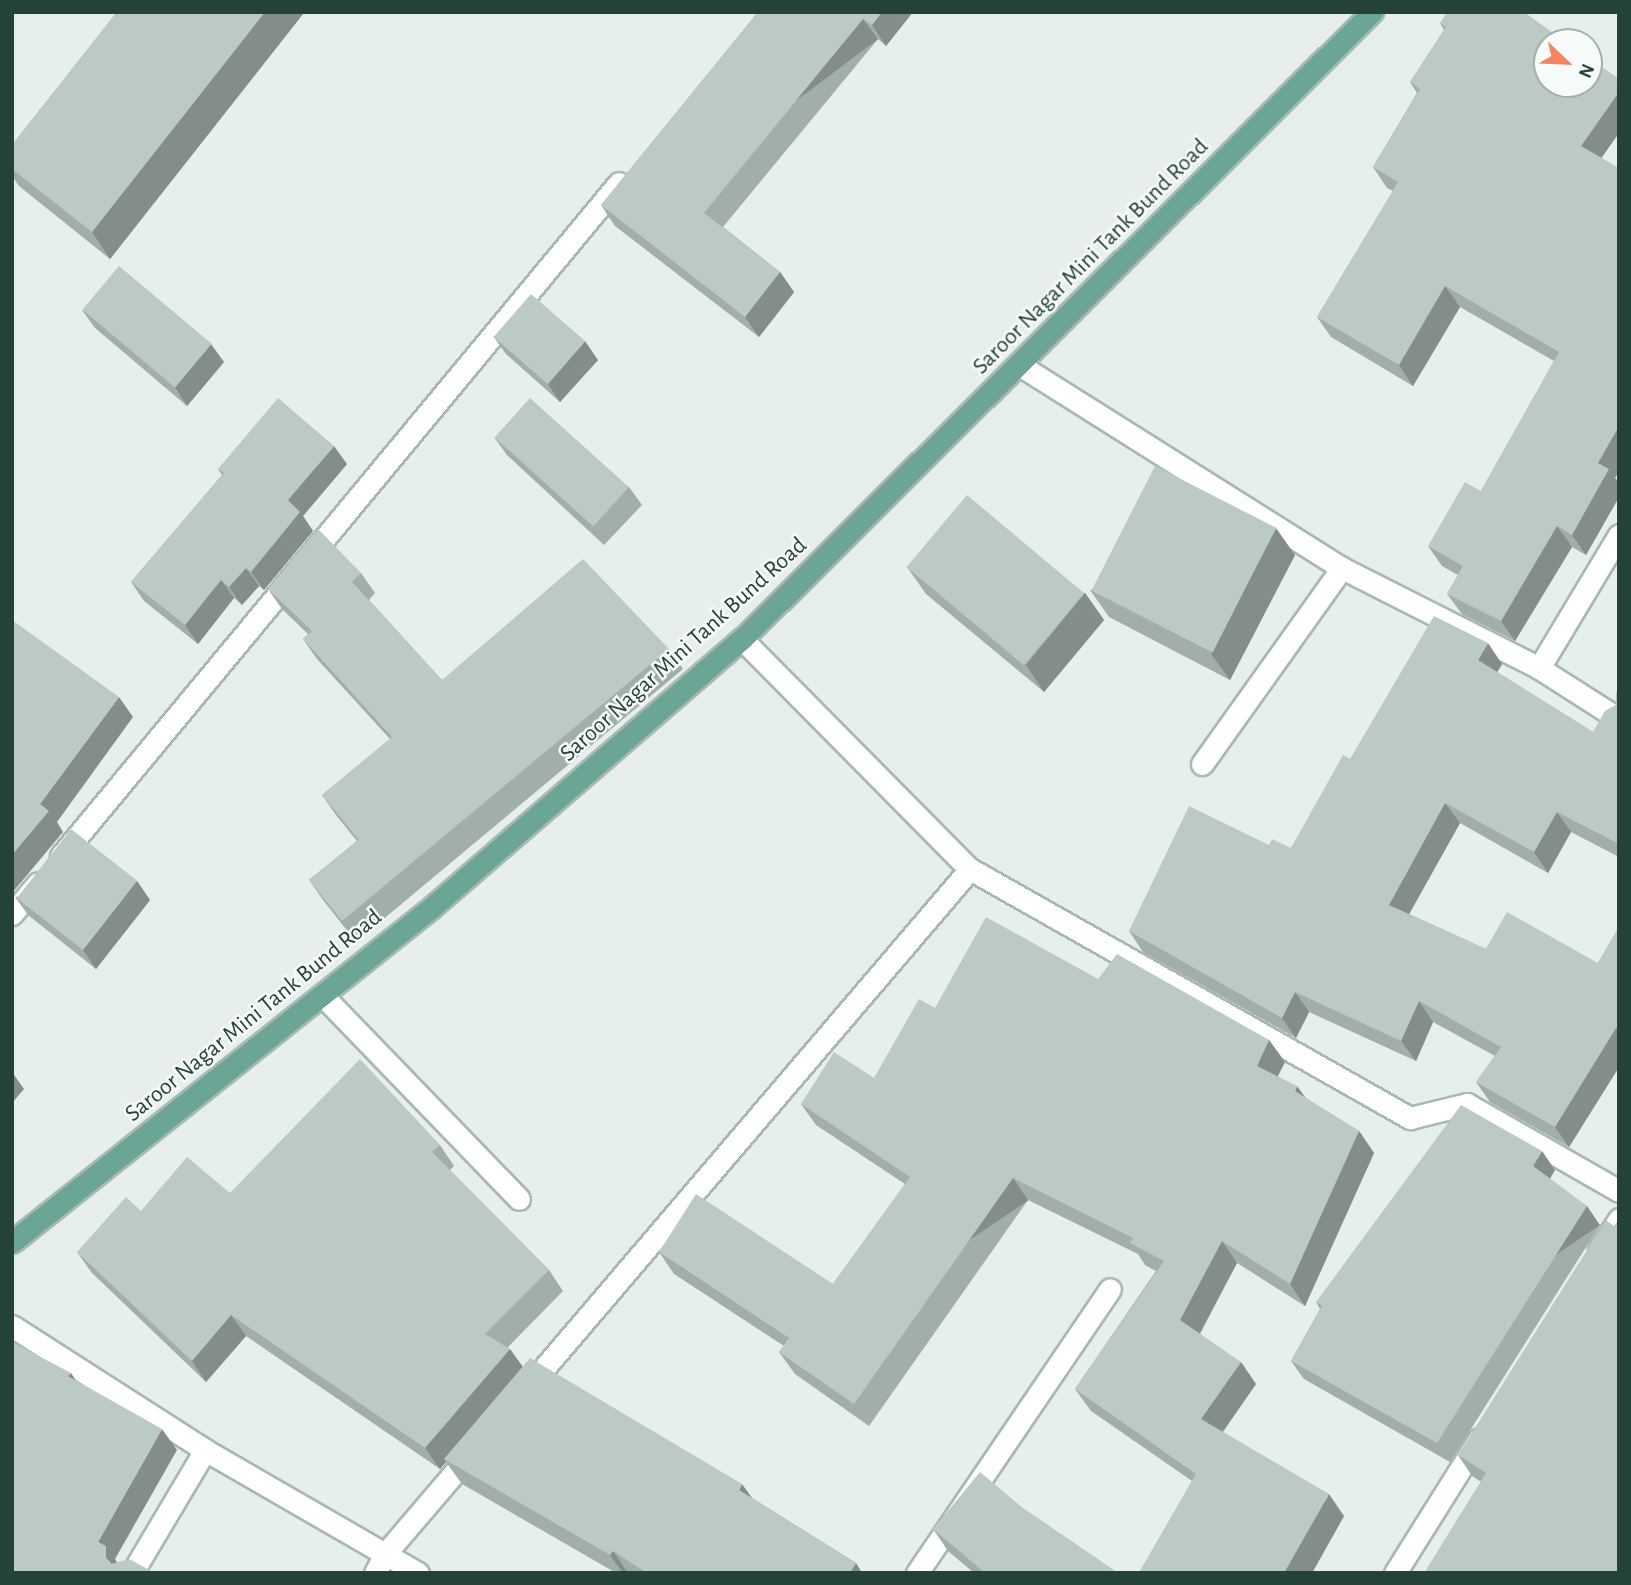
<!DOCTYPE html>
<style>
body{margin:0}
#map{position:relative;width:1631px;height:1585px;overflow:hidden;background:#e6efeb;font-family:"Alegreya Sans",sans-serif}
div>[style]{position:absolute}
.roads{filter:drop-shadow(2px 0 #a8b8b2) drop-shadow(-2px 0 #a8b8b2) drop-shadow(0 2px #a8b8b2) drop-shadow(0 -2px #a8b8b2)}
.minor>*{height:21px;margin:-10.5px;padding:0 10.5px;transform-origin:10.5px;border-radius:10.5px;background:#fff}
.major>*{height:21px;margin:-10.5px;padding:0 10.5px;transform-origin:10.5px;border-radius:10.5px;background:#6aa596}
.wall>*{inset:0;background:#a1aea9}
.shaded-wall>*{inset:0;background:#838d89;transform-origin:0 0}
.building>*{inset:0;background:#bbcac4;transform-origin:0 0}
span{translate:-50% -50%;white-space:nowrap;text-align:center;line-height:1.15;-webkit-text-stroke:5px #f7fbf9;paint-order:stroke}
.street-label{font-size:24px;color:#24423a}
.frame{position:absolute;inset:0;border:14px solid #24423a;pointer-events:none}
.north{position:absolute;left:1533px;top:28px;width:70px;height:70px;box-sizing:border-box;background:#f7fbf9;border:2px solid #a3b1ad;border-radius:50%;rotate:113deg;font-size:19px;font-weight:700;line-height:28px;text-align:center;color:#24423a}
.north::after{content:'';display:block;margin:auto;width:24px;height:32px;background:#f4845f;clip-path:polygon(50% 0,100% 100%,50% 72%,0 100%)}
</style>
<div id="map">
<div class="roads">
<div class="minor">
<div style="left:1021px;top:366px;width:379px;rotate:32.2deg"></div>
<div style="left:1342px;top:568px;width:221px;rotate:26.9deg"></div>
<div style="left:1539px;top:668px;width:95px;rotate:32.5deg"></div>
<div style="left:742px;top:639px;width:324px;rotate:45.3deg"></div>
<div style="left:970px;top:869px;width:506px;rotate:29.51deg"></div>
<div style="left:1410px;top:1118px;width:59px;rotate:-13.8deg"></div>
<div style="left:1467px;top:1104px;width:175px;rotate:29.8deg"></div>
<div style="left:1539px;top:668px;width:155px;rotate:-59deg"></div>
<div style="left:1202px;top:764px;width:241px;rotate:-54.5deg"></div>
<div style="left:61px;top:856px;width:874px;rotate:-50.34deg"></div>
<div style="left:12px;top:914px;width:40px;rotate:-50deg"></div>
<div style="left:323px;top:996px;width:282px;rotate:46deg"></div>
<div style="left:1599px;top:1250px;width:37px;rotate:-57deg"></div>
<div style="left:12px;top:1326px;width:229px;rotate:32.7deg"></div>
<div style="left:205px;top:1450px;width:246px;rotate:30deg"></div>
<div style="left:527px;top:1388px;width:682px;rotate:-49.52deg"></div>
<div style="left:132px;top:1573px;width:143px;rotate:-59.3deg"></div>
<div style="left:375px;top:1573px;width:21px;rotate:-62deg"></div>
<div style="left:385px;top:1554px;width:134px;rotate:-49.5deg"></div>
<div style="left:917px;top:1573px;width:343px;rotate:-55.8deg"></div>
<div style="left:1395px;top:1573px;width:158px;rotate:-57.9deg"></div>
</div>
<div class="major">
<div style="left:12px;top:1242px;width:536px;rotate:-38.56deg"></div>
<div style="left:431px;top:908px;width:411px;rotate:-40.9deg"></div>
<div style="left:742px;top:639px;width:889px;rotate:-44.86deg"></div>
</div>
</div>
<div class="wall">
<div style="clip-path:polygon(117px 12px,302px 12px,303px 14px,110px 259px,19px 186px,12px 176px,12px 145px)"></div>
<div style="clip-path:polygon(758px 12px,913px 12px,886px 46px,878px 39px,723px 227px,780px 272px,794px 292px,759px 337px,615px 226px,601px 205px)"></div>
<div style="clip-path:polygon(1440px 23px,1619px 79px,1619px 133px,1601px 158px,1615px 478px,1619px 483px,1619px 497px,1586px 555px,1572px 547px,1515px 641px,1462px 614px,1447px 594px,1458px 575px,1442px 566px,1428px 546px,1481px 491px,1554px 361px,1460px 307px,1413px 386px,1331px 337px,1317px 317px,1393px 191px,1387px 188px,1373px 167px,1417px 93px,1410px 82px,1444px 30px)"></div>
<div style="clip-path:polygon(82px 310px,224px 362px,187px 406px,95px 328px)"></div>
<div style="clip-path:polygon(493px 336px,598px 360px,560px 402px,506px 354px)"></div>
<div style="clip-path:polygon(494px 437px,629px 487px,642px 505px,604px 545px,507px 455px)"></div>
<div style="clip-path:polygon(347px 464px,303px 516px,313px 531px,264px 590px,259px 586px,242px 605px,234px 598px,198px 644px,144px 601px,131px 582px,222px 475px,218px 469px)"></div>
<div style="clip-path:polygon(1295px 555px,1230px 680px,1109px 617px,1090px 590px)"></div>
<div style="clip-path:polygon(907px 567px,1085px 593px,1104px 620px,1044px 692px,926px 594px)"></div>
<div style="clip-path:polygon(361px 573px,375px 593px,369px 600px,442px 680px,669px 649px,683px 669px,356px 942px,323px 900px,309px 880px,357px 841px,336px 815px,322px 795px,390px 739px,317px 659px,303px 639px,308px 634px,282px 609px,268px 589px)"></div>
<div style="clip-path:polygon(1502px 664px,1497px 672px,1593px 732px,1616px 705px,1619px 688px,1619px 857px,1571px 832px,1548px 873px,1460px 823px,1409px 914px,1486px 949px,1598px 963px,1619px 927px,1619px 1067px,1569px 1147px,1490px 1102px,1476px 1082px,1495px 1056px,1433px 1022px,1416px 1061px,1309px 1012px,1296px 1038px,1143px 952px,1129px 931px,1269px 845px,1291px 848px,1350px 759px)"></div>
<div style="clip-path:polygon(137px 881px,150px 900px,96px 969px,28px 915px,15px 897px)"></div>
<div style="clip-path:polygon(1098px 979px,1269px 1040px,1285px 1062px,1278px 1076px,1305px 1098px,1359px 1131px,1374px 1153px,1305px 1306px,1237px 1263px,1200px 1334px,1256px 1384px,1223px 1432px,1344px 1516px,1312px 1573px,1139px 1573px,1192px 1481px,1091px 1411px,1075px 1389px,1156px 1271px,1145px 1265px,1138px 1254px,1028px 1200px,869px 1426px,795px 1374px,779px 1352px,784px 1346px,674px 1274px,659px 1252px,833px 1284px,905px 1184px,816px 1125px,801px 1104px,874px 1078px,935px 1008px)"></div>
<div style="clip-path:polygon(440px 1145px,454px 1166px,450px 1170px,549px 1270px,563px 1291px,508px 1347px,523px 1367px,752px 1498px,856px 1563px,862px 1573px,616px 1573px,462px 1484px,446px 1462px,440px 1469px,246px 1336px,206px 1382px,92px 1273px,77px 1252px,141px 1211px,230px 1193px)"></div>
<div style="clip-path:polygon(1555px 1170px,1550px 1179px,1600px 1225px,1450px 1462px,1304px 1379px,1291px 1361px,1320px 1309px,1316px 1302px)"></div>
<div style="clip-path:polygon(1614px 1226px,1619px 1573px,1472px 1476px,1458px 1455px)"></div>
<div style="clip-path:polygon(1024px 1509px,1118px 1573px,974px 1573px,948px 1551px,933px 1529px)"></div>
</div>
<div class="shaded-wall">
<div style="clip-path:polygon(265px 12px,302px 12px,303px 14px,110px 259px,92px 232px)"></div>
<div style="clip-path:polygon(882px 12px,913px 12px,886px 46px,872px 25px)"></div>
<div style="left:863px;top:19px;width:25px;height:251px;rotate:53deg"></div>
<div style="clip-path:polygon(1619px 92px,1619px 133px,1595px 167px,1581px 146px)"></div>
<div style="clip-path:polygon(780px 272px,794px 292px,759px 337px,745px 317px)"></div>
<div style="clip-path:polygon(1445px 286px,1460px 307px,1413px 386px,1399px 365px)"></div>
<div style="clip-path:polygon(585px 341px,598px 360px,560px 402px,547px 383px)"></div>
<div style="clip-path:polygon(211px 344px,224px 362px,187px 406px,175px 387px)"></div>
<div style="clip-path:polygon(1619px 426px,1619px 472px,1615px 478px,1619px 483px,1619px 497px,1586px 555px,1572px 535px,1598px 463px)"></div>
<div style="clip-path:polygon(334px 446px,347px 464px,303px 516px,313px 531px,264px 590px,251px 572px,288px 500px)"></div>
<div style="clip-path:polygon(1557px 526px,1572px 547px,1515px 641px,1501px 621px)"></div>
<div style="clip-path:polygon(1276px 528px,1295px 555px,1230px 680px,1211px 654px)"></div>
<div style="clip-path:polygon(246px 568px,259px 586px,242px 605px,229px 587px)"></div>
<div style="clip-path:polygon(221px 580px,234px 598px,198px 644px,185px 625px)"></div>
<div style="clip-path:polygon(1085px 593px,1104px 620px,1044px 692px,1026px 665px)"></div>
<div style="clip-path:polygon(1488px 643px,1502px 664px,1492px 681px,1478px 660px)"></div>
<div style="clip-path:polygon(119px 697px,133px 717px,57px 822px,63px 832px,12px 893px,12px 855px,40px 804px)"></div>
<div style="clip-path:polygon(1445px 803px,1460px 823px,1403px 925px,1389px 905px)"></div>
<div style="clip-path:polygon(1557px 812px,1571px 832px,1548px 873px,1534px 852px)"></div>
<div style="clip-path:polygon(137px 881px,150px 900px,96px 969px,83px 950px)"></div>
<div style="clip-path:polygon(1295px 992px,1309px 1012px,1296px 1038px,1282px 1018px)"></div>
<div style="clip-path:polygon(1419px 1001px,1433px 1022px,1416px 1061px,1401px 1041px)"></div>
<div style="clip-path:polygon(1616px 1028px,1619px 1032px,1619px 1067px,1569px 1147px,1555px 1127px)"></div>
<div style="clip-path:polygon(1269px 1040px,1285px 1062px,1272px 1087px,1257px 1066px)"></div>
<div style="clip-path:polygon(12px 1072px,24px 1089px,12px 1103px)"></div>
<div style="clip-path:polygon(1297px 1086px,1313px 1108px,1295px 1091px)"></div>
<div style="clip-path:polygon(1359px 1131px,1374px 1153px,1305px 1306px,1290px 1284px)"></div>
<div style="clip-path:polygon(1542px 1151px,1555px 1170px,1546px 1185px,1533px 1166px)"></div>
<div style="left:1013px;top:1178px;width:27px;height:276px;rotate:56deg"></div>
<div style="left:1587px;top:1206px;width:23px;height:280px;rotate:56deg"></div>
<div style="clip-path:polygon(1222px 1241px,1237px 1263px,1195px 1342px,1180px 1320px)"></div>
<div style="clip-path:polygon(231px 1315px,246px 1336px,206px 1382px,192px 1361px)"></div>
<div style="clip-path:polygon(510px 1349px,525px 1370px,444px 1459px,446px 1462px,440px 1469px,425px 1448px)"></div>
<div style="clip-path:polygon(1241px 1362px,1256px 1384px,1216px 1441px,1201px 1419px)"></div>
<div style="clip-path:polygon(71px 1373px,85px 1394px,68px 1376px)"></div>
<div style="clip-path:polygon(162px 1429px,177px 1450px,115px 1559px,120px 1567px,120px 1573px,106px 1558px,98px 1542px)"></div>
<div style="clip-path:polygon(742px 1484px,760px 1509px,739px 1490px)"></div>
<div style="clip-path:polygon(1329px 1494px,1344px 1516px,1312px 1573px,1284px 1573px)"></div>
<div style="clip-path:polygon(613px 1551px,628px 1573px,623px 1573px,610px 1555px)"></div>
<div style="clip-path:polygon(856px 1563px,862px 1573px,850px 1573px)"></div>
</div>
<div class="building">
<div style="clip-path:polygon(117px 12px,265px 12px,92px 232px,12px 169px,12px 145px)"></div>
<div style="clip-path:polygon(758px 12px,882px 12px,872px 25px,863px 19px,704px 213px,780px 272px,745px 317px,601px 205px)"></div>
<div style="clip-path:polygon(1447px 12px,1524px 12px,1566px 42px,1547px 42px,1547px 84px,1589px 84px,1589px 58px,1619px 79px,1619px 92px,1581px 146px,1619px 168px,1619px 426px,1598px 463px,1609px 469px,1572px 535px,1557px 526px,1501px 621px,1447px 594px,1463px 566px,1428px 546px,1465px 482px,1481px 491px,1559px 352px,1445px 286px,1399px 365px,1317px 317px,1398px 182px,1373px 167px,1420px 89px,1410px 82px,1446px 27px,1440px 23px)"></div>
<div style="left:119px;top:266px;width:121px;height:57px;rotate:40deg"></div>
<div style="left:531px;top:294px;width:72px;height:57px;rotate:41deg"></div>
<div style="clip-path:polygon(278px 398px,334px 446px,288px 500px,300px 512px,251px 572px,246px 568px,229px 587px,221px 580px,185px 625px,131px 582px,224px 473px,218px 469px)"></div>
<div style="left:530px;top:398px;width:133px;height:53px;rotate:42deg"></div>
<div style="left:1155px;top:466px;width:136px;height:140px;rotate:27deg"></div>
<div style="left:967px;top:495px;width:153px;height:94px;rotate:40deg"></div>
<div style="clip-path:polygon(318px 529px,361px 573px,352px 582px,442px 680px,583px 559px,669px 649px,342px 921px,309px 880px,359px 840px,322px 795px,392px 737px,303px 639px,312px 631px,268px 589px)"></div>
<div style="clip-path:polygon(1434px 616px,1488px 643px,1478px 660px,1593px 732px,1605px 711px,1616px 705px,1616px 693px,1619px 688px,1619px 844px,1557px 812px,1534px 852px,1445px 803px,1389px 905px,1486px 949px,1507px 912px,1598px 963px,1619px 927px,1619px 1029px,1616px 1028px,1555px 1127px,1476px 1082px,1501px 1047px,1419px 1001px,1401px 1041px,1295px 992px,1282px 1018px,1129px 931px,1189px 806px,1269px 845px,1272px 839px,1291px 848px,1343px 755px,1350px 759px)"></div>
<div style="clip-path:polygon(12px 620px,119px 697px,40px 804px,49px 811px,12px 855px)"></div>
<div style="left:71px;top:829px;width:84px;height:88px;rotate:38deg"></div>
<div style="clip-path:polygon(986px 917px,1098px 979px,1117px 954px,1269px 1040px,1257px 1066px,1297px 1086px,1295px 1091px,1359px 1131px,1290px 1284px,1222px 1241px,1180px 1320px,1241px 1362px,1201px 1419px,1329px 1494px,1284px 1573px,1139px 1573px,1196px 1474px,1075px 1389px,1164px 1261px,1130px 1243px,1133px 1238px,1013px 1178px,854px 1404px,779px 1352px,789px 1338px,659px 1252px,696px 1194px,833px 1284px,910px 1177px,801px 1104px,834px 1052px,874px 1078px,919px 999px,935px 1008px)"></div>
<div style="clip-path:polygon(360px 1059px,440px 1145px,432px 1152px,549px 1270px,485px 1334px,510px 1349px,425px 1448px,231px 1315px,192px 1361px,77px 1252px,126px 1197px,141px 1211px,187px 1157px,230px 1193px)"></div>
<div style="clip-path:polygon(1461px 1105px,1542px 1151px,1533px 1166px,1587px 1206px,1437px 1443px,1291px 1361px,1322px 1306px,1316px 1302px)"></div>
<div style="clip-path:polygon(1619px 1219px,1619px 1573px,1424px 1573px,1486px 1473px,1458px 1455px,1606px 1220px,1614px 1226px)"></div>
<div style="clip-path:polygon(12px 1342px,71px 1373px,68px 1376px,162px 1429px,98px 1542px,106px 1546px,106px 1558px,111px 1564px,129px 1559px,155px 1573px,12px 1573px)"></div>
<div style="clip-path:polygon(530px 1358px,742px 1484px,739px 1490px,856px 1563px,850px 1573px,647px 1573px,613px 1551px,610px 1555px,444px 1459px)"></div>
<div style="clip-path:polygon(980px 1472px,1024px 1509px,1118px 1573px,985px 1573px,933px 1529px)"></div>
</div>
<div class="street-label">
<span style="left:1091px;top:257px;rotate:-45deg">Saroor Nagar Mini Tank Bund Road</span>
<span style="left:684px;top:650px;rotate:-42deg">Saroor Nagar Mini Tank Bund Road</span>
<span style="left:254px;top:1016px;rotate:-39deg">Saroor Nagar Mini Tank Bund Road</span>
</div>
<div class="frame"></div>
<div class="north">N</div>
</div>
